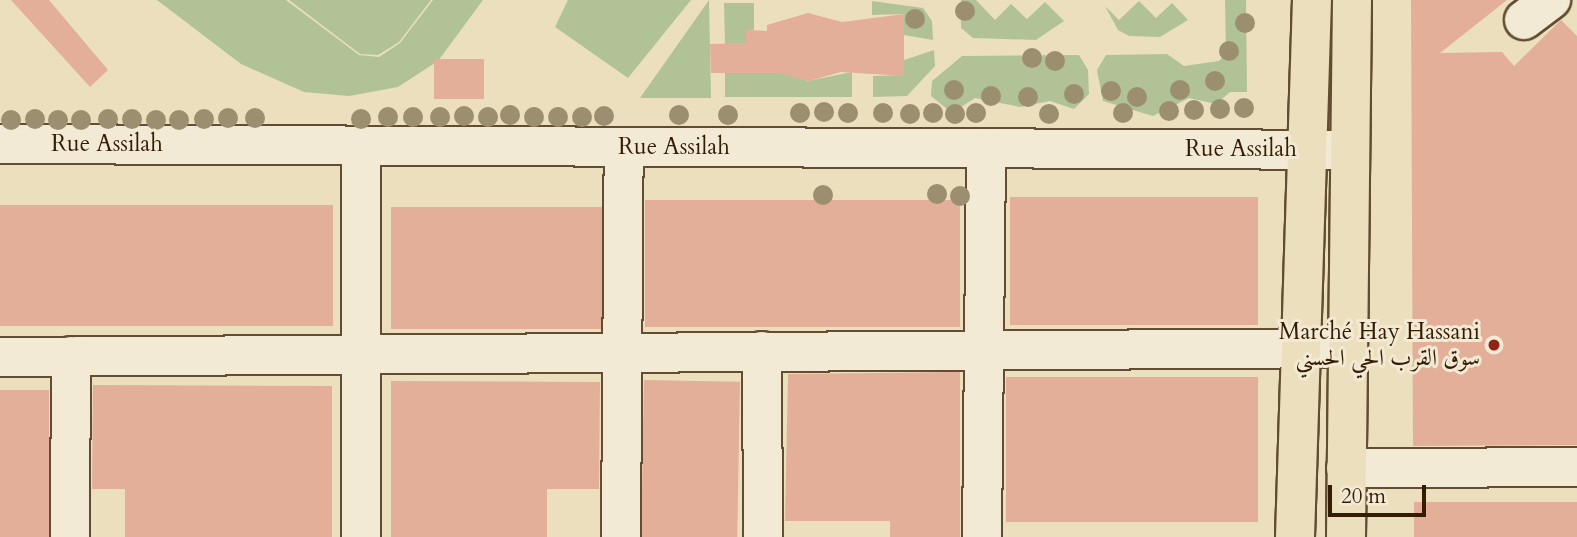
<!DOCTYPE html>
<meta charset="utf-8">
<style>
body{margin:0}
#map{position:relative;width:1577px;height:537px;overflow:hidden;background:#ebdfbd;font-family:Cardo,Amiri,serif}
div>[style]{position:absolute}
.green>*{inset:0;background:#b1c396}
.building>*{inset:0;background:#e3af99;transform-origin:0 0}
.roads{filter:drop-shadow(2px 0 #624d32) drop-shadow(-2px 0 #624d32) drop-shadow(0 2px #624d32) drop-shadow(0 -2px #624d32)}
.minor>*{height:38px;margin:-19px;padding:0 19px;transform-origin:19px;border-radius:19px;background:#f2ead4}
.major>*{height:38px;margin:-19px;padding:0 19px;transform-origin:19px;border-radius:19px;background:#ebdfbd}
.trees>*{width:20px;height:20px;margin:-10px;border-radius:50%;background:#9b8f6f}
.dots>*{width:19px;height:19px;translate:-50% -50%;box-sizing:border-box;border:4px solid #f2ead4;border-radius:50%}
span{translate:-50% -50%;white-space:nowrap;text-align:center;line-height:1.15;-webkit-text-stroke:6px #f2ead4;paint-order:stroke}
.street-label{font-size:23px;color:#351c04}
.poi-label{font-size:23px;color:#351c04}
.right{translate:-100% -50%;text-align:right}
.scale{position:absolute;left:1328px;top:485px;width:98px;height:32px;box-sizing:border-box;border:4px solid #351c04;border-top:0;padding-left:9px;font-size:21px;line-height:24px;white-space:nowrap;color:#351c04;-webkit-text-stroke:5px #f2ead4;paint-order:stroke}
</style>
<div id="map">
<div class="green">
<div style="clip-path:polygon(157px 0,286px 0,359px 55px,379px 57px,400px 43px,433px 0,483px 0,438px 61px,398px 87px,349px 96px,304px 92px,241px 64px)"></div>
<div style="clip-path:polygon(289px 0,431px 0,399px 42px,378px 55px,360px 54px)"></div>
<div style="clip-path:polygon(568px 0,691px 0,628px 78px,555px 27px)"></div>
<div style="clip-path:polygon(709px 0,711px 98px,640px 98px)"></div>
<div style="clip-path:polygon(961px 0,976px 0,995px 20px,1011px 4px,1027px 19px,1045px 2px,1064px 21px,1036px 40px,973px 38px,961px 28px)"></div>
<div style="clip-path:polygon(1225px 0,1246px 0,1247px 92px,1230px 92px,1216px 104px,1189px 98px,1153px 116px,1103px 101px,1097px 70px,1106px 55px,1167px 54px,1184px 66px,1219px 61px,1226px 53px)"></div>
<div style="clip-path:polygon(872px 1px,923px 8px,932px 21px,933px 40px,904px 35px,904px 14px,872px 15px)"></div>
<div style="clip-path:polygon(1139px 1px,1156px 18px,1172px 3px,1188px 20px,1160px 37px,1129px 36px,1118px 30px,1105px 6px,1119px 20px)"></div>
<div style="clip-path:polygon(724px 3px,754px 3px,754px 30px,746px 31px,746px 44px,725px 44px)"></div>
<div style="clip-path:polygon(934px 50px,935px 66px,907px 96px,873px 97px,873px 76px,904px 75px,904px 60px)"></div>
<div style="clip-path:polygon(1079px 55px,1088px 70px,1089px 94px,1074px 109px,1050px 101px,1020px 107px,975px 98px,952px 113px,931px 96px,932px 81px,962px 56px)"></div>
<div style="clip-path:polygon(757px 60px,808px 81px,852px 72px,852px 97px,725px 97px,725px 73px,757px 73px)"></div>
</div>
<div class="building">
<div style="clip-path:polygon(11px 0,49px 0,108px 70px,90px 87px)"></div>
<div style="clip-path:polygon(1411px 0,1507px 0,1440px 53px,1502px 52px,1514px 66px,1561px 20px,1577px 36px,1577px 445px,1413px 446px)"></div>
<div style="clip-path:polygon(808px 13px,842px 22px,904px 14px,904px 76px,841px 72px,809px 81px,779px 73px,711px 73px,710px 44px,746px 43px,746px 30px,767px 31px,767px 25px)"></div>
<div style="left:434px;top:59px;width:50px;height:40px"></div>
<div style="left:1010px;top:197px;width:248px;height:128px"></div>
<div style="left:645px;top:200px;width:315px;height:127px"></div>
<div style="left:0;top:205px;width:333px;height:121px"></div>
<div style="left:391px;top:207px;width:211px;height:122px"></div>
<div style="clip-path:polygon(960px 372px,960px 537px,890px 537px,890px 521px,785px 521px,788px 374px)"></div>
<div style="left:1006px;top:377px;width:252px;height:145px"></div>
<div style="left:644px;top:380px;width:96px;height:157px;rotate:1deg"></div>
<div style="clip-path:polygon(391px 381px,600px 382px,599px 489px,547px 489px,547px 537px,391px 537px)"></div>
<div style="clip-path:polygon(93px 385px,332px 386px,332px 537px,125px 537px,125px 489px,92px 489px)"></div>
<div style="left:0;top:390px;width:49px;height:147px"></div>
<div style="left:1414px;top:502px;width:163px;height:35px"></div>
</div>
<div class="roads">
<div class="minor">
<div style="left:1524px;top:20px;width:34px;rotate:-37deg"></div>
<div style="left:0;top:144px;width:1349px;rotate:0.25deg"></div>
<div style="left:361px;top:145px;width:392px;rotate:90deg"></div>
<div style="left:762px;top:351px;width:186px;rotate:89.7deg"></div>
<div style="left:0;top:357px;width:1348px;rotate:-0.38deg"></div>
<div style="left:1346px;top:468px;width:231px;rotate:-0.2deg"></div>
<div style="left:70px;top:537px;width:181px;rotate:-89.7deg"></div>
<div style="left:621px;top:537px;width:390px;rotate:-89.6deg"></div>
<div style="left:982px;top:537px;width:388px;rotate:-89.4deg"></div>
</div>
<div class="major">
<div style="left:1295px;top:537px;width:537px;rotate:-88.19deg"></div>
<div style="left:1346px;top:537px;width:537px;rotate:-89.36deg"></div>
</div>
</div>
<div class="trees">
<div style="left:965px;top:11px"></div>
<div style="left:915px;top:19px"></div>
<div style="left:1245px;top:23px"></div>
<div style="left:1229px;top:51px"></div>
<div style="left:1032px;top:58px"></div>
<div style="left:1055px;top:61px"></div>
<div style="left:1215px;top:81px"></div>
<div style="left:954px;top:90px"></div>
<div style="left:1180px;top:90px"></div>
<div style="left:1111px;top:91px"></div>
<div style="left:1074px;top:94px"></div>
<div style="left:991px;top:96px"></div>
<div style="left:1028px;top:97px"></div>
<div style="left:1137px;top:97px"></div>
<div style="left:1244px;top:108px"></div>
<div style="left:1220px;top:109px"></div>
<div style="left:1194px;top:110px"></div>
<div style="left:1169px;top:111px"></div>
<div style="left:824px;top:112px"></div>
<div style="left:800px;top:113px"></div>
<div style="left:848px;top:113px"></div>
<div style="left:883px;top:113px"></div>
<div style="left:933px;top:113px"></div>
<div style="left:976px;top:113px"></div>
<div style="left:1123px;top:113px"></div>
<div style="left:910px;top:114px"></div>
<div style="left:955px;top:114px"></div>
<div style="left:1049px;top:114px"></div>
<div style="left:510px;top:115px"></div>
<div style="left:679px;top:115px"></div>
<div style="left:728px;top:115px"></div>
<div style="left:464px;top:116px"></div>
<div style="left:604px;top:116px"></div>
<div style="left:388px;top:117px"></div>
<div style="left:413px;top:117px"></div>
<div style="left:440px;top:117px"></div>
<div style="left:488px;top:117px"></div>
<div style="left:534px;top:117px"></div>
<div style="left:558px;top:117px"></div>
<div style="left:582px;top:117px"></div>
<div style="left:228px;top:118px"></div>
<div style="left:255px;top:118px"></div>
<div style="left:35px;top:119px"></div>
<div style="left:108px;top:119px"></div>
<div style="left:132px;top:119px"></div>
<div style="left:204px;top:119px"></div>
<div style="left:361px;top:119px"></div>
<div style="left:11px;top:120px"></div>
<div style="left:58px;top:120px"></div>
<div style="left:81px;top:120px"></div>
<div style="left:156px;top:120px"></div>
<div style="left:179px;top:120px"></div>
<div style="left:937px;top:194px"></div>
<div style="left:823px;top:195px"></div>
<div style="left:960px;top:196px"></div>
</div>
<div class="dots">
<div style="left:1494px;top:345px;background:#8f2418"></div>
</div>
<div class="street-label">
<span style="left:107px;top:144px">Rue Assilah</span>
<span style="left:674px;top:147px">Rue Assilah</span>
<span style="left:1241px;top:149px">Rue Assilah</span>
</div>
<div class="poi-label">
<span class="right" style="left:1480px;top:345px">Marché Hay Hassani<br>سوق القرب الحي الحسني</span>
</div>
<div class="scale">20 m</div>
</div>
